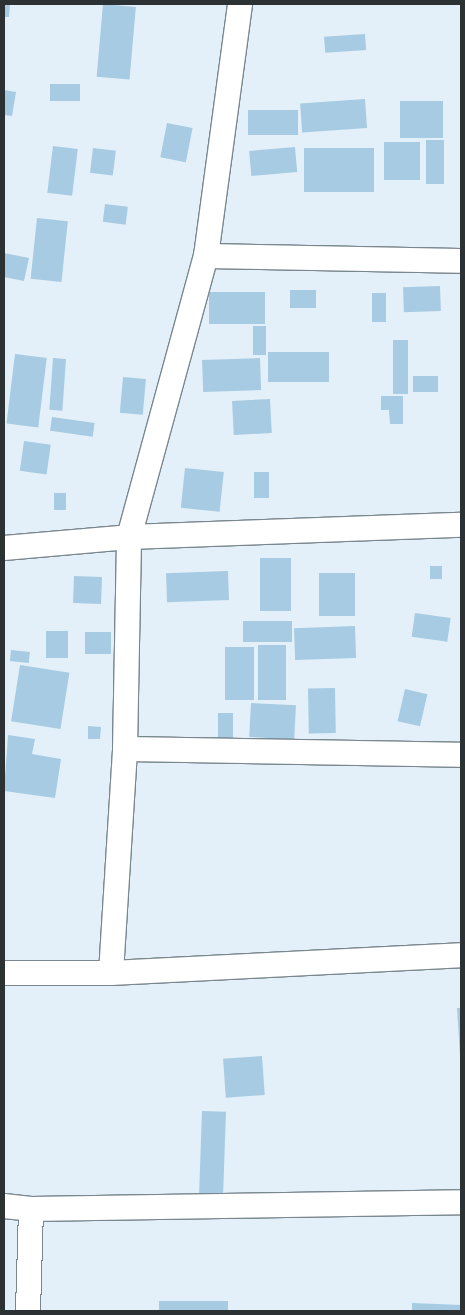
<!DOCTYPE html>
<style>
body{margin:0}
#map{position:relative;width:465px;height:1315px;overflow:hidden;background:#e3f0f9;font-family:"Varela Round",sans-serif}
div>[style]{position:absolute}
.building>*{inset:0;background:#a6cbe2;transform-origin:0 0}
.roads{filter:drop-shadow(1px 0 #7a878f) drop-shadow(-1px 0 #7a878f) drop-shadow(0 1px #7a878f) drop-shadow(0 -1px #7a878f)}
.street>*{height:24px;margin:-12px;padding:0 12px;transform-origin:12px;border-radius:12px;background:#fff}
span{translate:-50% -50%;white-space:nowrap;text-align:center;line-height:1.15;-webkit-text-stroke:4.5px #e3f0f9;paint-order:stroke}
.frame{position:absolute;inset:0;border:5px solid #2c3134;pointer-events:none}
</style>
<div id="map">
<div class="building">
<div style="clip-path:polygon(4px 4px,10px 4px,9px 17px,4px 17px)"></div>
<div style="left:103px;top:4px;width:33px;height:73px;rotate:5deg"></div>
<div style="left:365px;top:34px;width:16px;height:41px;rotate:86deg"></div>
<div style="left:50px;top:84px;width:30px;height:17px"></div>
<div style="clip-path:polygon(4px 90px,16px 92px,12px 116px,4px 115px)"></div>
<div style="left:365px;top:99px;width:29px;height:65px;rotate:86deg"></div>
<div style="left:443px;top:101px;width:37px;height:43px;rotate:90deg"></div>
<div style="left:298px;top:110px;width:25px;height:50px;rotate:90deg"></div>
<div style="left:167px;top:123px;width:26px;height:35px;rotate:11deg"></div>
<div style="left:426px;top:140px;width:18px;height:44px"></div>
<div style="left:420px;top:142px;width:38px;height:36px;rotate:90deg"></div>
<div style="left:53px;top:146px;width:25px;height:47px;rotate:7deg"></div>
<div style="left:295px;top:147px;width:25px;height:46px;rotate:85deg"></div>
<div style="left:93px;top:148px;width:23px;height:25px;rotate:7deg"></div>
<div style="left:304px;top:148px;width:70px;height:44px"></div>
<div style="left:105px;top:204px;width:23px;height:18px;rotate:7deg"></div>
<div style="left:37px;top:218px;width:31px;height:61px;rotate:6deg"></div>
<div style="clip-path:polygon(4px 253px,29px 258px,24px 281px,4px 277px)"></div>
<div style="left:440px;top:286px;width:25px;height:37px;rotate:88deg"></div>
<div style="left:316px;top:290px;width:18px;height:26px;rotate:90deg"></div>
<div style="left:265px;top:292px;width:32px;height:56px;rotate:90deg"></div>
<div style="left:372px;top:293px;width:14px;height:29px"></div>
<div style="left:253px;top:326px;width:13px;height:29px"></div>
<div style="left:393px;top:340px;width:15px;height:54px"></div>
<div style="left:329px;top:352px;width:30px;height:61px;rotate:90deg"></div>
<div style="left:15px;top:354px;width:32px;height:70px;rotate:7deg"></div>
<div style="left:53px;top:358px;width:13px;height:52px;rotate:4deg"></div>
<div style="left:260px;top:358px;width:32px;height:58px;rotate:88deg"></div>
<div style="left:413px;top:376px;width:25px;height:16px"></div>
<div style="left:123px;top:377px;width:23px;height:36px;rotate:5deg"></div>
<div style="clip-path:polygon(381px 396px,403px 396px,403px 424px,390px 424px,389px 410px,381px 410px)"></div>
<div style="left:270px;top:399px;width:34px;height:38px;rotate:87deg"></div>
<div style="left:52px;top:417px;width:43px;height:14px;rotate:8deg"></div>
<div style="left:24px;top:441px;width:27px;height:30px;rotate:8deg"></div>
<div style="left:185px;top:468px;width:39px;height:40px;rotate:6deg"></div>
<div style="left:254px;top:472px;width:15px;height:26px"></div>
<div style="left:54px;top:493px;width:12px;height:17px"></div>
<div style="left:260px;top:558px;width:31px;height:53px"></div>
<div style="left:430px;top:566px;width:12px;height:13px"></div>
<div style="left:228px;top:571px;width:29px;height:62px;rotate:88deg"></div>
<div style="left:319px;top:573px;width:36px;height:43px"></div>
<div style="left:74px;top:576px;width:28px;height:27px;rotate:2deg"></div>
<div style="left:415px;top:613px;width:36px;height:24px;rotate:8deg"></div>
<div style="left:243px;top:621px;width:49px;height:21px"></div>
<div style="left:355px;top:626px;width:32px;height:61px;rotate:88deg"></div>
<div style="left:46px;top:631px;width:22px;height:27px"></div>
<div style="left:85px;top:632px;width:26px;height:22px"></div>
<div style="left:258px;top:645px;width:28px;height:55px"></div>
<div style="left:225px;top:647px;width:29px;height:53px"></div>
<div style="left:11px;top:650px;width:19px;height:11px;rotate:6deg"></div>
<div style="left:20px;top:665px;width:50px;height:57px;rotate:9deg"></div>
<div style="left:335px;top:688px;width:45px;height:27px;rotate:89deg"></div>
<div style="left:405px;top:689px;width:23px;height:33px;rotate:13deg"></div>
<div style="left:251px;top:703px;width:45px;height:34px;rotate:3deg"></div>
<div style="left:218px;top:713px;width:15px;height:27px"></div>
<div style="clip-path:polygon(88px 726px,101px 727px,100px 739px,88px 739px)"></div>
<div style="clip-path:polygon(8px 735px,35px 739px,32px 754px,61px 759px,55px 798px,4px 791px)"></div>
<div style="clip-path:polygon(457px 1008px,461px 1008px,461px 1056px,460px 1056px)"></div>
<div style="left:262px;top:1056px;width:39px;height:39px;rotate:86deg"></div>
<div style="left:202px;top:1111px;width:24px;height:85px;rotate:2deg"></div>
<div style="left:159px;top:1301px;width:69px;height:10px"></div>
<div style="clip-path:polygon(412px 1303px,461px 1305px,461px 1311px,412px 1311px)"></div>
</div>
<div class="roads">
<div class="street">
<div style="left:206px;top:256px;width:255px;rotate:1.1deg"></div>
<div style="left:4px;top:548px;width:125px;rotate:-5deg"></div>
<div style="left:129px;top:537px;width:332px;rotate:-2.1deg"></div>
<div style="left:125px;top:749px;width:336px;rotate:1deg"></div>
<div style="left:4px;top:973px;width:107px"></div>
<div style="left:111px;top:973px;width:350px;rotate:-2.9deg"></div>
<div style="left:111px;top:973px;width:224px;rotate:-86.4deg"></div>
<div style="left:125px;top:749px;width:212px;rotate:-88.9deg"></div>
<div style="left:129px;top:537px;width:291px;rotate:-74.7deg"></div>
<div style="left:206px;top:256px;width:254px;rotate:-82.3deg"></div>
<div style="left:4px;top:1206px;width:27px;rotate:6deg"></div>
<div style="left:31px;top:1209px;width:430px;rotate:-0.9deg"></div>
<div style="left:28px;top:1311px;width:102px;rotate:-88.3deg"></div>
</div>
</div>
<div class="frame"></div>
</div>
